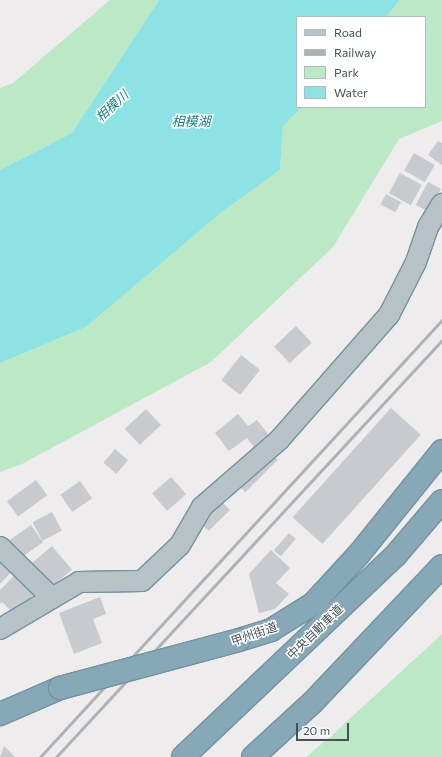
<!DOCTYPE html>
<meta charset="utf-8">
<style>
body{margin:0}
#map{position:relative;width:442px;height:757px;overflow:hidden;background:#eeecec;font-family:Commissioner,"Noto Sans JP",sans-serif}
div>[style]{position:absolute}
.green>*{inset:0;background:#bce9c5}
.water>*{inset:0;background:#8de2e3}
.building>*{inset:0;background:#c7cace;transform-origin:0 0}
.roads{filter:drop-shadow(1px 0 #7293a2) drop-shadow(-1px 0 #7293a2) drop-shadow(0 1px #7293a2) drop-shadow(0 -1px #7293a2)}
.minor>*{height:20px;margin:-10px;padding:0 10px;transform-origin:10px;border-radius:10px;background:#b8c3c7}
.highway>*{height:22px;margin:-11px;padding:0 11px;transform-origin:11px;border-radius:11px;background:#87a8b7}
.rail>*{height:3px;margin:-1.5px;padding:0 1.5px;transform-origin:1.5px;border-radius:1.5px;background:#aeb2b6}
.bridges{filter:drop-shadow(1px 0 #7293a2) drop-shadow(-1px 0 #7293a2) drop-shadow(0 1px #7293a2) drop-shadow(0 -1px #7293a2)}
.highway-bridge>*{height:22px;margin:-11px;padding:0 11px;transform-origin:11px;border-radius:11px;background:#87a8b7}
span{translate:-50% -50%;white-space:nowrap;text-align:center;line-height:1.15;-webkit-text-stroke:3px #fff;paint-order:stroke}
.street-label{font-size:12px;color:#465257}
.water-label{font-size:13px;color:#178284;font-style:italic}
.legend{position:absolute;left:296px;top:16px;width:130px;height:92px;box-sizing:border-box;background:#fff;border:1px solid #b5babc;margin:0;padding:5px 7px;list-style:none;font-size:12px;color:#465257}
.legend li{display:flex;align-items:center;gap:8px;height:20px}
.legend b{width:20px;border:1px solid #b5babc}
.scale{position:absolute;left:296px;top:723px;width:53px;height:18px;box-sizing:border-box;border:2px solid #465257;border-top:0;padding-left:5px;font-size:12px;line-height:14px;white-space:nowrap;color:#465257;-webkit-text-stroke:3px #fff;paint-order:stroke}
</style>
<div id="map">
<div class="green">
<div style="clip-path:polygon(110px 0,159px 0,72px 133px,0 170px,0 88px,13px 83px)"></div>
<div style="clip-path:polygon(400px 0,442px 0,442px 121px,399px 139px,333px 247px,211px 362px,22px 464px,0 472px,0 363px,86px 327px,223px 211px,280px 170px,283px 126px,302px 107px,425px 107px,425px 17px,386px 17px)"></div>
<div style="clip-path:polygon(442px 634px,442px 757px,306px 757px,331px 736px)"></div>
</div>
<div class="water">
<div style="clip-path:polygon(159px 0,400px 0,386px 17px,297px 17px,297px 107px,302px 107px,283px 126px,280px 170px,223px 211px,86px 327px,0 363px,0 170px,72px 133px)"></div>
</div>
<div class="building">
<div style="clip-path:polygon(438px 141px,442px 143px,442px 165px,428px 155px)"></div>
<div style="left:414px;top:153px;width:24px;height:20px;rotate:30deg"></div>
<div style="left:400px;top:173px;width:25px;height:23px;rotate:29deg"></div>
<div style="left:428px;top:182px;width:15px;height:26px;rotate:28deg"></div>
<div style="left:386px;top:194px;width:17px;height:12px;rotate:28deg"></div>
<div style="left:296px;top:326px;width:23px;height:30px;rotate:47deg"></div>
<div style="left:241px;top:355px;width:24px;height:32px;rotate:38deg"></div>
<div style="left:391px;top:408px;width:40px;height:147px;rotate:42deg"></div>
<div style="left:146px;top:409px;width:22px;height:29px;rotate:47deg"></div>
<div style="clip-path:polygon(238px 414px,248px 426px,257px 420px,269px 435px,254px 447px,247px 438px,229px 451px,215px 433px)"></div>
<div style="left:115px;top:449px;width:17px;height:18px;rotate:40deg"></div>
<div style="left:270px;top:452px;width:11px;height:46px;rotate:45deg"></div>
<div style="left:171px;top:477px;width:23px;height:25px;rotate:49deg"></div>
<div style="left:36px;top:480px;width:19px;height:36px;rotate:54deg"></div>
<div style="left:80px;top:481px;width:21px;height:24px;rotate:55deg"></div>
<div style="left:220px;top:500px;width:14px;height:30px;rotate:45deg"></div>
<div style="left:52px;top:512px;width:21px;height:22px;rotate:62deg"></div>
<div style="left:31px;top:525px;width:21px;height:29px;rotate:55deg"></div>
<div style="left:289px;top:533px;width:9px;height:23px;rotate:41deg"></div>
<div style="left:52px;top:546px;width:31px;height:30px;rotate:50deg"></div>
<div style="clip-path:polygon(271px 550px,290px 568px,276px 583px,289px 594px,275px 609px,259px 613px,249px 574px)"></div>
<div style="clip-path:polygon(0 556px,14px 569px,0 584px)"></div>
<div style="clip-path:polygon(18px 572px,38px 590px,15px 614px,2px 602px,0 604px,0 590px)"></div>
<div style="clip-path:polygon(100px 597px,106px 614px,93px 619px,102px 643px,74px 654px,59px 613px)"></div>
<div style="clip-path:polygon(4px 746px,15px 757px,0 757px)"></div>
</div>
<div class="roads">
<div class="minor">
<div style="left:0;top:547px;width:73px;rotate:44.4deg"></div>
<div style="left:0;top:629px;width:92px;rotate:-30.7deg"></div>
<div style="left:79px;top:582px;width:63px;rotate:-0.9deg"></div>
<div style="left:142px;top:581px;width:52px;rotate:-43.5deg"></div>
<div style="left:180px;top:545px;width:44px;rotate:-59.9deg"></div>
<div style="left:202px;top:507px;width:102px;rotate:-41deg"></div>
<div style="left:279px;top:440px;width:167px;rotate:-48.7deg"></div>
<div style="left:389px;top:315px;width:59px;rotate:-63deg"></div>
<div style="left:416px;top:262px;width:37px;rotate:-71deg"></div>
<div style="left:428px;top:227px;width:27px;rotate:-59deg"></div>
</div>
<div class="highway">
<div style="left:239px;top:640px;width:34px;rotate:-17deg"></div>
<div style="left:271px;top:630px;width:49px;rotate:-31.8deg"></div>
<div style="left:313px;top:604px;width:68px;rotate:-47.4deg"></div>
<div style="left:359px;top:554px;width:132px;rotate:-51.1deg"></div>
<div style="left:0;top:714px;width:65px;rotate:-23.4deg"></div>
<div style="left:183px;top:757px;width:292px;rotate:-43.5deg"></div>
<div style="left:395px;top:556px;width:72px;rotate:-49.5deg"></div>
<div style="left:253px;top:757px;width:80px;rotate:-42.5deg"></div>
<div style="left:312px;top:703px;width:189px;rotate:-46.5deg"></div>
</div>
</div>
<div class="rail">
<div style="left:40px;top:757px;width:594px;rotate:-47.39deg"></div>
<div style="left:56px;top:757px;width:568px;rotate:-47.21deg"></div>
</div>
<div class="bridges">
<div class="highway-bridge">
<div style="left:60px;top:688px;width:185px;rotate:-15deg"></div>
</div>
</div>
<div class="street-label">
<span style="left:315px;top:632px;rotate:-44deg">中央自動車道</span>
<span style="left:254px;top:634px;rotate:-19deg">甲州街道</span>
</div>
<div class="water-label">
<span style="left:112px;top:106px;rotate:-43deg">相模川</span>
<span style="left:191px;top:121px">相模湖</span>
</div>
<ul class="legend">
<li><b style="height:5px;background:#b8c3c7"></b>Road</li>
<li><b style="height:5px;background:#aeb2b6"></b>Railway</li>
<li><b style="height:11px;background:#bce9c5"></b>Park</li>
<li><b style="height:11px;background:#8de2e3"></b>Water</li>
</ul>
<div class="scale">20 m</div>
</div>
